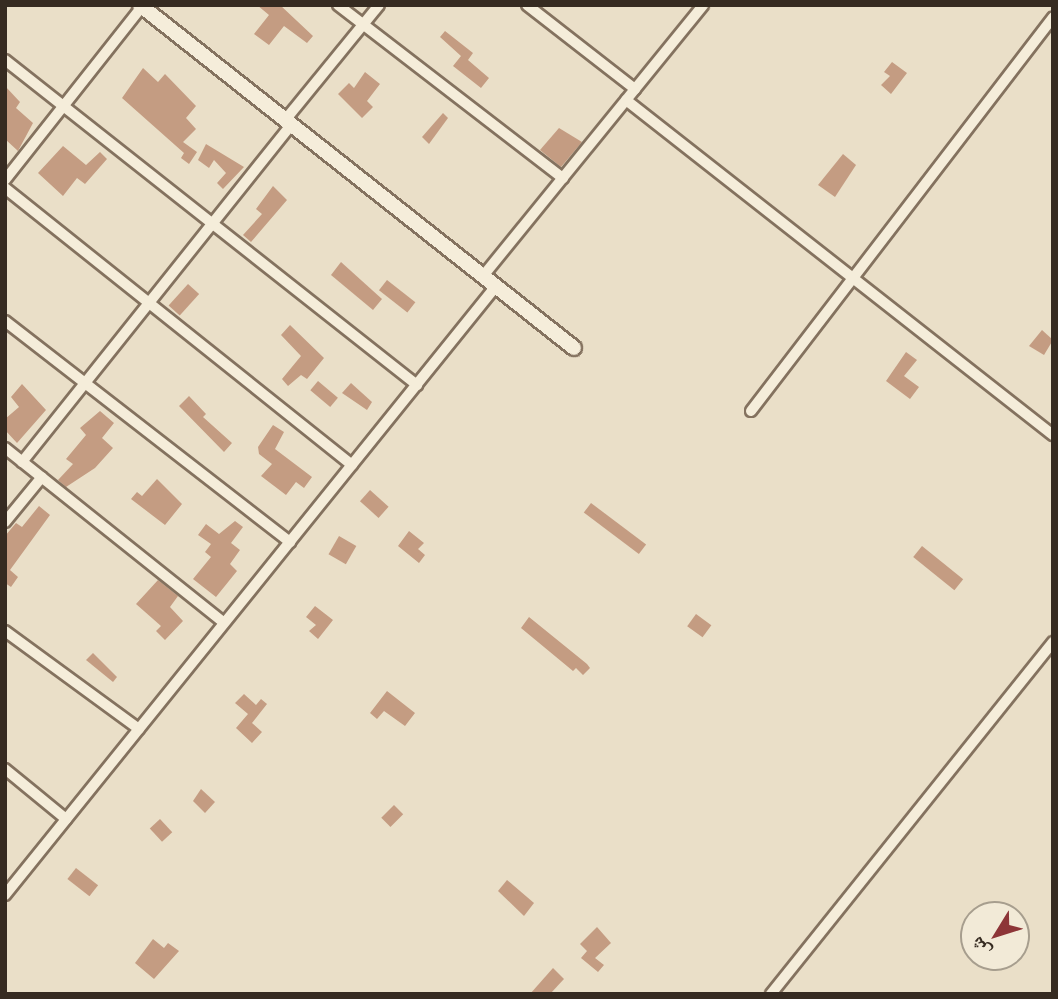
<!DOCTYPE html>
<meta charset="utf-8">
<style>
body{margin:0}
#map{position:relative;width:1058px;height:999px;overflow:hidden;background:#eadfc8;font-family:"Noto Serif","Noto Naskh Arabic",serif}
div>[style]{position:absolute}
.building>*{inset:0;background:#c49c82;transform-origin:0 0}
.roads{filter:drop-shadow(2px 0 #84725f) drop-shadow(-2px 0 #84725f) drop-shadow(0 2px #84725f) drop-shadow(0 -2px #84725f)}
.minor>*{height:10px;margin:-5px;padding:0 5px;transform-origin:5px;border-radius:5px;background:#f5edda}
.tertiary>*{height:14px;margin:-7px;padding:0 7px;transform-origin:7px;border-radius:7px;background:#f5edda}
span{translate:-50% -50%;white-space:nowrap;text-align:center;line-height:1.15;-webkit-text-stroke:5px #f2ead7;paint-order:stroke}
.frame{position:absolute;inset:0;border:7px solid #362b21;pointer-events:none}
.north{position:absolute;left:960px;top:901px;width:70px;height:70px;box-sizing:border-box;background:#f2ead7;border:2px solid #a79e8e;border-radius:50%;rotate:232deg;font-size:19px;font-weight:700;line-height:28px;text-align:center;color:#362b21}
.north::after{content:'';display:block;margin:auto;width:24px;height:32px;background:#8d3537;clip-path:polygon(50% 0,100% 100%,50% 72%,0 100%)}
</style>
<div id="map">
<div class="building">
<div style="clip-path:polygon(257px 5px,280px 5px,313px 36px,307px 43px,284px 26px,269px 45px,254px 34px,269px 15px)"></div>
<div style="clip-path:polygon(445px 31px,473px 53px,468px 60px,489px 78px,481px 88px,453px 66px,461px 56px,440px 37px)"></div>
<div style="clip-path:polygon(892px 62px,907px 73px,891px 94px,881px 85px,890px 76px,884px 72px)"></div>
<div style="clip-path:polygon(143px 68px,158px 82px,165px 74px,196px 106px,186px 118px,196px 129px,183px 142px,197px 152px,189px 164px,181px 158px,184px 153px,122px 98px)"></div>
<div style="clip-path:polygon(365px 72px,380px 84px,367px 101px,373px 107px,362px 118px,338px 94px,349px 83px,354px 88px)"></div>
<div style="clip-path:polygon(5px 86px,20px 102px,16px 108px,33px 123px,18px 151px,5px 139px)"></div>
<div style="clip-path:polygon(443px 113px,448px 118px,429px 144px,422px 137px)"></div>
<div style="clip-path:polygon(559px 128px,582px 142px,561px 167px,540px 150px)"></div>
<div style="clip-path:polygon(206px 144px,244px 167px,223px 189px,217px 183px,226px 173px,214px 160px,209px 168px,198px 160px)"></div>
<div style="clip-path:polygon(63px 146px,86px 165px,100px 152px,107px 159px,85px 184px,77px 178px,63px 196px,38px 173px)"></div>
<div style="clip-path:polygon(843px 154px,856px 165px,835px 197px,818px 185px)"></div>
<div style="clip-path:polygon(273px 186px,287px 200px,251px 242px,243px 235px,262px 214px,256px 209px)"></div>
<div style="clip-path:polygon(341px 262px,382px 299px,373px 310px,331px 275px)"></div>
<div style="left:387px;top:280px;width:36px;height:13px;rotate:38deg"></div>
<div style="left:188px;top:284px;width:15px;height:29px;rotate:42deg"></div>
<div style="clip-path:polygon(290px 325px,324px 358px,307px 379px,301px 375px,288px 386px,282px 379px,301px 356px,281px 335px)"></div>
<div style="clip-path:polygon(1042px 330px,1053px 340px,1044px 355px,1029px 346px)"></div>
<div style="clip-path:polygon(906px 352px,917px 360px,904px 376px,919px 387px,910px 399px,886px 381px)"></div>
<div style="left:318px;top:381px;width:26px;height:12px;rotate:40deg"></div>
<div style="clip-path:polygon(351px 383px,372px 402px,367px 410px,342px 393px)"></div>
<div style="clip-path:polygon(22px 384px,46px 410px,17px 443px,5px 430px,5px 419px,19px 407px,11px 397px)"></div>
<div style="clip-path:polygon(189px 396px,206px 414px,203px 417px,232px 443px,224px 452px,179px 406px)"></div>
<div style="clip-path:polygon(100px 411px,114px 423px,102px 438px,113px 448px,95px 468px,66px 487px,58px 480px,73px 464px,66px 459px,86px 435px,80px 428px)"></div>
<div style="clip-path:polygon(273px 425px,284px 432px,275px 449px,312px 477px,304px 488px,296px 482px,286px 495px,261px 476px,272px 464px,259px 454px,258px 447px)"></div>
<div style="clip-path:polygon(157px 479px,182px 504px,165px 525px,131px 499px,137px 492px,142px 496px)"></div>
<div style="left:370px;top:490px;width:25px;height:15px;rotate:42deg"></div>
<div style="left:591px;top:503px;width:69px;height:12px;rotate:37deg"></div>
<div style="clip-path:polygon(39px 506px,50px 515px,10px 570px,18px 577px,11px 587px,5px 583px,5px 536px,16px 523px,22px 527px)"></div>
<div style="clip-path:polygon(235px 521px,243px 527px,231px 543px,240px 550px,230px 564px,237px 571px,216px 597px,193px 579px,211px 557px,205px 552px,211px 544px,198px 535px,206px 524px,219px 534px)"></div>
<div style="clip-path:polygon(409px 531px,424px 543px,418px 549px,425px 555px,419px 563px,398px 546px)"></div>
<div style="left:339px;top:536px;width:20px;height:21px;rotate:30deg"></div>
<div style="left:922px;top:546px;width:53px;height:14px;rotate:39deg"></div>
<div style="clip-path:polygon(158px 580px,178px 596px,170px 607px,183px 621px,165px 640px,156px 631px,161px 626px,136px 604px)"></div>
<div style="clip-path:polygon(315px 606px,333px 620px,318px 639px,309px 631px,316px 625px,306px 617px)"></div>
<div style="left:696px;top:614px;width:19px;height:15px;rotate:36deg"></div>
<div style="clip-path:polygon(529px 617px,587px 664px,590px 668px,583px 675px,576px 668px,573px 671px,521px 628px)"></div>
<div style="clip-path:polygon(93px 653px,117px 677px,113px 682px,86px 660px)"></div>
<div style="clip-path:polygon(387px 691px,415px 713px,405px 726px,384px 711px,377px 719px,370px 713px)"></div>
<div style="clip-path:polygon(244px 694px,256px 705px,261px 699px,267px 704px,252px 723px,262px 732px,252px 743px,236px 728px,248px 714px,235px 703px)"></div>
<div style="clip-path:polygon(201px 789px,215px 802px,205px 813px,193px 801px)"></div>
<div style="left:394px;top:805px;width:13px;height:18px;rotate:45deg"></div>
<div style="left:160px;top:819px;width:18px;height:14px;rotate:47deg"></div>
<div style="left:76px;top:868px;width:28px;height:14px;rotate:38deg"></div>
<div style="clip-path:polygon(507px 880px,534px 903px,524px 916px,498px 891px)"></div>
<div style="clip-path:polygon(597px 927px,611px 943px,595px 958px,604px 965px,598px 972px,581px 958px,587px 951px,580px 944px)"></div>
<div style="clip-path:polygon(153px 939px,164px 948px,168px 943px,179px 951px,154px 979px,135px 963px)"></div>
<div style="clip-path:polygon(553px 968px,564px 979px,550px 994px,530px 994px)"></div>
</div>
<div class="roads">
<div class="minor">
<div style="left:338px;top:5px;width:284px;rotate:37.6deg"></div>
<div style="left:527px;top:5px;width:137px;rotate:37.9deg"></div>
<div style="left:5px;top:60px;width:525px;rotate:38.27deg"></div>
<div style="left:626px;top:100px;width:543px;rotate:38.12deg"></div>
<div style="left:286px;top:119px;width:147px;rotate:-50.8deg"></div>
<div style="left:5px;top:180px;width:223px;rotate:-51.7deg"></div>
<div style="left:5px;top:188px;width:444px;rotate:38.6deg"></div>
<div style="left:483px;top:276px;width:349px;rotate:-50.9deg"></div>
<div style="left:5px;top:321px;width:361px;rotate:37.8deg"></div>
<div style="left:751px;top:411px;width:496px;rotate:-52.5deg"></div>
<div style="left:5px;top:448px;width:280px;rotate:38.6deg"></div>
<div style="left:22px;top:462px;width:433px;rotate:-51.4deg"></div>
<div style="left:5px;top:522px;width:58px;rotate:-50.6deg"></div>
<div style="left:5px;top:631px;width:166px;rotate:36.2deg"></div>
<div style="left:5px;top:769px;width:79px;rotate:39.3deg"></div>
<div style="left:5px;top:895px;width:782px;rotate:-51.12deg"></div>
<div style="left:771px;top:994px;width:451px;rotate:-51.3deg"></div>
</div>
<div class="tertiary">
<div style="left:140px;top:5px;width:553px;rotate:38.32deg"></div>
</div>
</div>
<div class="frame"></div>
<div class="north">ش</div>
</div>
